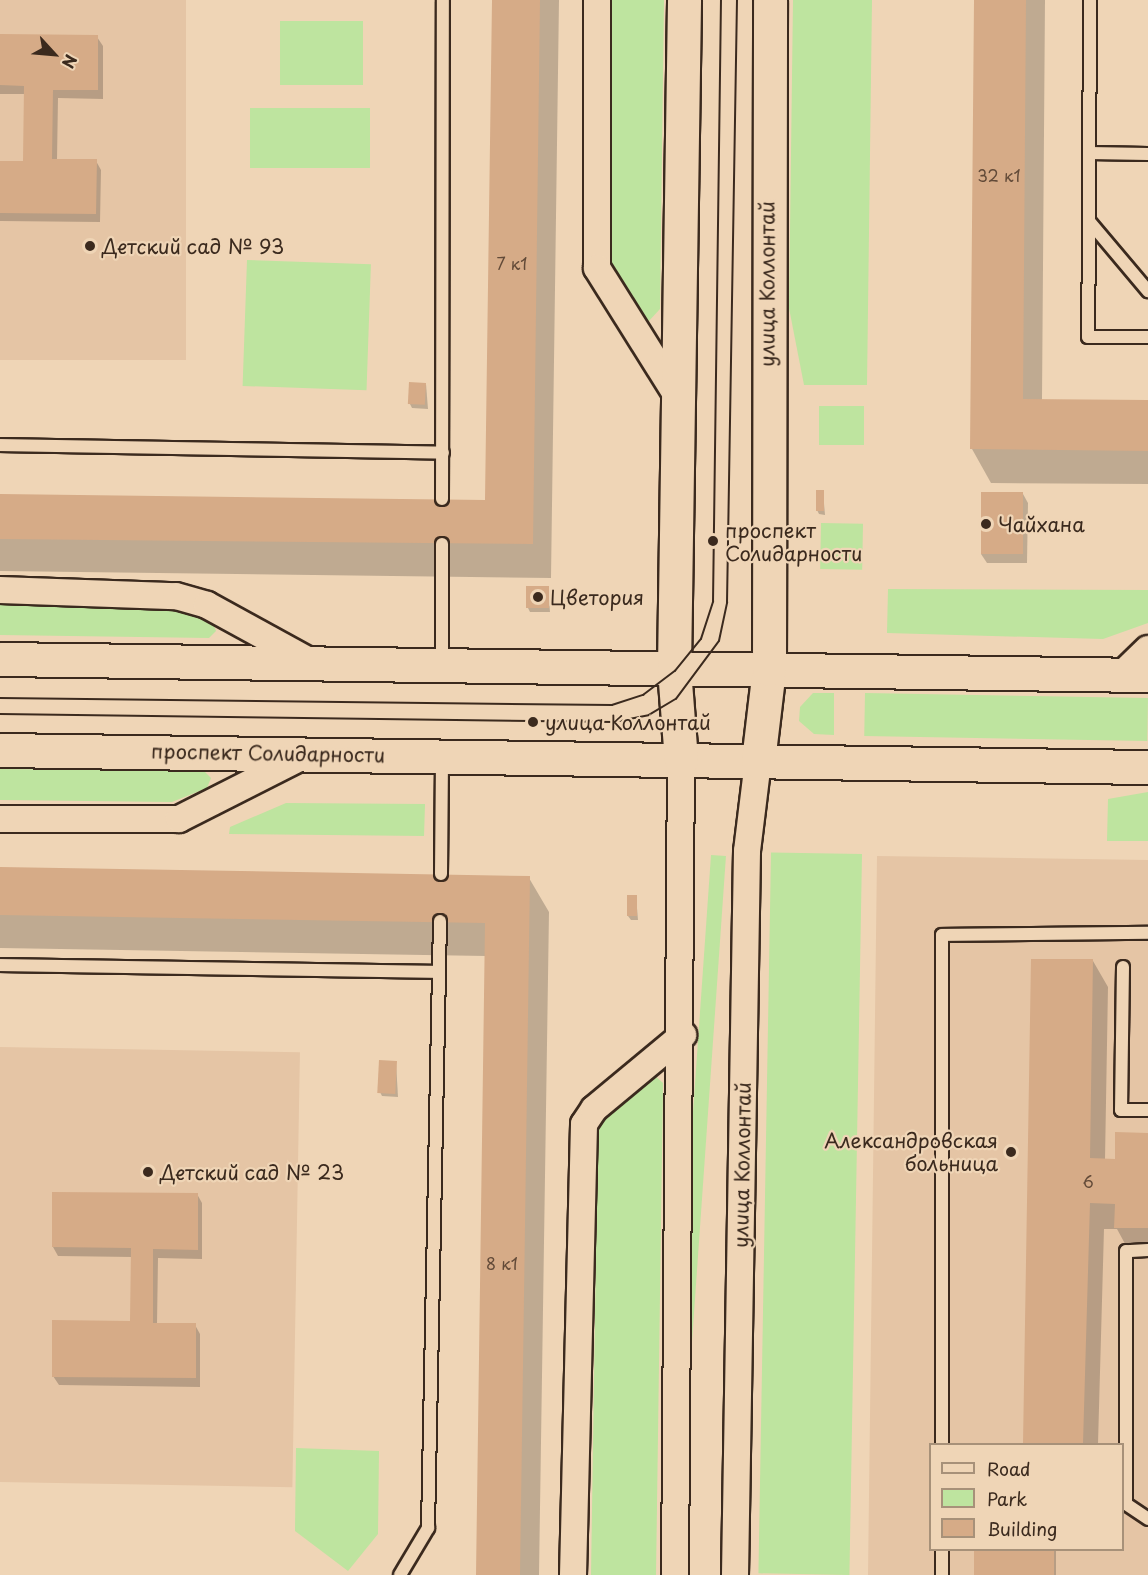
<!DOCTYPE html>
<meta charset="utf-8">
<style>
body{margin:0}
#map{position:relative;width:1148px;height:1575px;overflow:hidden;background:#efd5b6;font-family:"Playpen Sans",sans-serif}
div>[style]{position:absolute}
.built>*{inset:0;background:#e5c5a5;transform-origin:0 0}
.green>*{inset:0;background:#bee49f;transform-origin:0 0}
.shadow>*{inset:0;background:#0003;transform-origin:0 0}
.building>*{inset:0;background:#d6ab87;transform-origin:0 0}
.roads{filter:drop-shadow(2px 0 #3b2a1e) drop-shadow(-2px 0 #3b2a1e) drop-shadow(0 2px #3b2a1e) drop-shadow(0 -2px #3b2a1e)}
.lane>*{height:12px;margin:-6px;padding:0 6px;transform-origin:6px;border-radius:6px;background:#efd5b6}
.street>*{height:26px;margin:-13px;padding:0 13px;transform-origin:13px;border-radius:13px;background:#efd5b6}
.secondary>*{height:33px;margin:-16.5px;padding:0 16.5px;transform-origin:16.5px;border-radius:16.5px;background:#efd5b6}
.tram>*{height:1.5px;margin:-0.75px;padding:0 0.75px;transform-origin:0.75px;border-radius:0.75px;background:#3b2a1e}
.dots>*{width:16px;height:16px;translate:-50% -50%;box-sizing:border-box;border:3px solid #efd5b6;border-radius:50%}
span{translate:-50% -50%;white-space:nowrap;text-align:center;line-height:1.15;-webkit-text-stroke:4.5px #efd5b6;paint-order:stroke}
.number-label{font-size:16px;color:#624a38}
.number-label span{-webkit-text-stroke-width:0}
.poi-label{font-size:20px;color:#3b2a1e}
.left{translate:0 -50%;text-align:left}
.right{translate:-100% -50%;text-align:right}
.street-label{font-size:20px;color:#3b2a1e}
.legend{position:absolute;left:929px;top:1443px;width:195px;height:108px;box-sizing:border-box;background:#efd5b6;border:2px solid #a79179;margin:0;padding:8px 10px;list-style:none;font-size:18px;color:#3b2a1e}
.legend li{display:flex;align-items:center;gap:12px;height:30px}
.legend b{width:30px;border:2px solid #a79179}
.north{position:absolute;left:24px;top:24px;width:60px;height:60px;-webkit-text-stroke:4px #efd5b6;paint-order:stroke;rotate:116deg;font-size:16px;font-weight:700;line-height:24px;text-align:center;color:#3b2a1e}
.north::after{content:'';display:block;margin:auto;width:21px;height:27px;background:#3b2a1e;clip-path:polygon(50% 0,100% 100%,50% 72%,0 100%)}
</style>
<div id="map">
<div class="built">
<div style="left:0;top:0;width:186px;height:360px"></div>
<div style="clip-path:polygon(evenodd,877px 856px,1148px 860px,1148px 1575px,868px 1575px,877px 856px,930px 1444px,1122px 1444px,1122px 1550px,930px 1550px,930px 1444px)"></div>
<div style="left:0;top:1047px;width:300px;height:435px;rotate:1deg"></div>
</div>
<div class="green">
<div style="clip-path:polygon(612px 0,664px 0,660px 309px,648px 322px,640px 318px,611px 265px)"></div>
<div style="clip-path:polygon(793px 0,872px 0,867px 385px,804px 385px,789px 308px)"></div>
<div style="left:280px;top:21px;width:83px;height:64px"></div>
<div style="left:250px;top:108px;width:120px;height:60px"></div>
<div style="left:247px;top:260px;width:124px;height:126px;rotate:2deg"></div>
<div style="left:864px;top:406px;width:39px;height:45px;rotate:90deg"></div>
<div style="left:821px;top:523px;width:42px;height:46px;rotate:1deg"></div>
<div style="clip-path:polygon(888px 589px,1148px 590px,1148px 623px,1103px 639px,887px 633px)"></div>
<div style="clip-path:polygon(0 603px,173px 608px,212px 621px,216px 631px,209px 638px,0 635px)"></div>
<div style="clip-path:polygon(813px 693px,834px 693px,834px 735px,814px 734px,799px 721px,800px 707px)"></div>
<div style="left:865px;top:693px;width:283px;height:43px;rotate:1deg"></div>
<div style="clip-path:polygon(0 769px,204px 771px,211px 778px,207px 788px,172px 802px,0 800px)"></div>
<div style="clip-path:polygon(1148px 792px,1148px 841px,1107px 841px,1108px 799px)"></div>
<div style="clip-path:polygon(286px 803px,425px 804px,424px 836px,229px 834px,230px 827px)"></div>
<div style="left:862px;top:854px;width:721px;height:91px;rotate:91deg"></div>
<div style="left:711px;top:855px;width:15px;height:720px;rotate:4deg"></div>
<div style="clip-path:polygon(654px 1075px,663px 1083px,656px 1575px,591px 1575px,598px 1122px)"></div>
<div style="clip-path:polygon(296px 1448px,379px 1451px,378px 1534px,348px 1571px,295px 1531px)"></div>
</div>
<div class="shadow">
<div style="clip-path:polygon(493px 0,559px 0,551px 578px,0 571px,0 496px,487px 502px)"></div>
<div style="clip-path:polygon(976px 0,1045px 0,1042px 401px,1148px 402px,1148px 484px,991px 483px,972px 449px)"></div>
<div style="clip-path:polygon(0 36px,97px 37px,103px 46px,103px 99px,58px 98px,57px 160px,96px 161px,101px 170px,100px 222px,0 221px,0 162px,24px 163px,25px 94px,0 94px)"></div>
<div style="clip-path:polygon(426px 384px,428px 409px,412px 408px,410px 404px)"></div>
<div style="clip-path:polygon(823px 492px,825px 515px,819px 514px,817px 510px)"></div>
<div style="clip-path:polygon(1023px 494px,1028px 503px,1027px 563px,987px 563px,981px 554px)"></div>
<div style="clip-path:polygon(548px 587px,550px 612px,530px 612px,528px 608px)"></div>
<div style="clip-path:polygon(0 869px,529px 878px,549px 912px,539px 1575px,478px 1575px,486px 956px,0 948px)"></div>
<div style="clip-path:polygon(636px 896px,638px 920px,631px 920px,628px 916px)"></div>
<div style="clip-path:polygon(1033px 960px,1093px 961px,1108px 987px,1105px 1160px,1117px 1161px,1148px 1134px,1148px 1253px,1130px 1253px,1117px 1229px,1104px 1229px,1098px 1444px,1024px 1444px)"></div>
<div style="clip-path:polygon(396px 1062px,398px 1097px,382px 1096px,380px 1092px)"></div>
<div style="clip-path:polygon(54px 1193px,197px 1194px,202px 1203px,202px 1259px,158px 1258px,157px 1325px,195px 1325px,200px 1334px,200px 1387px,59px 1385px,53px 1376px,131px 1322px,132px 1257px,58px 1256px,53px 1247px)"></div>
<div style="left:976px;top:1550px;width:80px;height:25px"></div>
</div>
<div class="building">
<div style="clip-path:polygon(492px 0,540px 0,533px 544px,0 539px,0 494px,485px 500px)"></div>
<div style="clip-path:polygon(974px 0,1026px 0,1023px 399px,1148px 400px,1148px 451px,970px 449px)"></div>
<div style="clip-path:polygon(0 34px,98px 35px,98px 90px,53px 90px,52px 159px,97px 159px,96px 214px,0 213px,0 161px,23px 161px,24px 86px,0 85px)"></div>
<div style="left:409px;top:382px;width:17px;height:22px;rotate:3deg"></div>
<div style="left:816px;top:490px;width:8px;height:21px"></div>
<div style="left:981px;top:492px;width:42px;height:62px"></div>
<div style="left:526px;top:586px;width:23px;height:22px"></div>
<div style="clip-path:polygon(0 867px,530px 876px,520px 1575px,476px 1575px,485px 923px,0 915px)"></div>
<div style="left:627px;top:895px;width:10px;height:21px"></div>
<div style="clip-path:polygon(1031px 959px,1093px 959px,1090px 1158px,1115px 1159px,1115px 1132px,1148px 1133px,1148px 1228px,1114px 1228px,1115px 1204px,1090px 1203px,1083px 1444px,1023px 1444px)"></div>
<div style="left:379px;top:1060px;width:18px;height:33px;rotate:3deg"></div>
<div style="clip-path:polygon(52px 1192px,198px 1193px,198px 1250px,153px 1249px,153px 1323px,196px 1323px,196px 1378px,52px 1377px,52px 1320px,130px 1321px,131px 1248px,52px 1247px)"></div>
<div style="left:974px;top:1550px;width:80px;height:25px"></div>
</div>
<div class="roads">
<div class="lane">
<div style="left:1090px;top:0;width:337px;rotate:90.3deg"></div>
<div style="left:1088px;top:337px;width:60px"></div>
<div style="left:1089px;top:153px;width:59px;rotate:1deg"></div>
<div style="left:1089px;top:221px;width:92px;rotate:49.9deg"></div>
<div style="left:0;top:445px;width:443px;rotate:1deg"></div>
<div style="left:442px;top:499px;width:499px;rotate:-89.9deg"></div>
<div style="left:442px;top:544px;width:119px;rotate:90deg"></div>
<div style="left:441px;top:874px;width:117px;rotate:-89.5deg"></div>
<div style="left:0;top:965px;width:438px;rotate:0.9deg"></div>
<div style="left:1123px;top:967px;width:143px;rotate:90.8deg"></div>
<div style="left:1121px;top:1110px;width:27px"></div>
<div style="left:1148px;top:1250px;width:22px;rotate:177deg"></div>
<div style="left:1126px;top:1251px;width:253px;rotate:90deg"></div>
<div style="left:1126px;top:1504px;width:27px;rotate:34deg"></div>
<div style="left:942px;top:1444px;width:509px;rotate:-90deg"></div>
<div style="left:942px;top:935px;width:206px;rotate:-0.6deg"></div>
<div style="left:400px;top:1575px;width:55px;rotate:-59.2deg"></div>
<div style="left:428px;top:1528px;width:607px;rotate:-88.87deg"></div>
<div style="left:942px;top:1575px;width:25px;rotate:-90deg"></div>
</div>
<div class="street">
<div style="left:597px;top:0;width:268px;rotate:90deg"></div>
<div style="left:597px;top:268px;width:152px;rotate:57.9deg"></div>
<div style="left:0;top:590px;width:176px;rotate:2deg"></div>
<div style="left:176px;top:596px;width:32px;rotate:16deg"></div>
<div style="left:207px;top:605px;width:121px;rotate:28.7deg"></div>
<div style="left:1122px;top:674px;width:36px;rotate:-44deg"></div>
<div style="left:0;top:819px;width:179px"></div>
<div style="left:179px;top:819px;width:141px;rotate:-26.9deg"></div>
<div style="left:573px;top:1575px;width:451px;rotate:-88.6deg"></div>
<div style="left:584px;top:1124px;width:18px;rotate:-56deg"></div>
<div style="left:594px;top:1109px;width:116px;rotate:-39.7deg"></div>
<div style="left:675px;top:1575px;width:815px;rotate:-89.58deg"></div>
<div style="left:735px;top:1575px;width:724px;rotate:-89.05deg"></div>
<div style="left:747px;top:851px;width:91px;rotate:-83deg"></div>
</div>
<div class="secondary">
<div style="left:0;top:659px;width:1148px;rotate:0.8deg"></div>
<div style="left:0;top:750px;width:1148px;rotate:0.85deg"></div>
<div style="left:681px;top:760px;width:92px;rotate:-94.4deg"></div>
<div style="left:674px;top:668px;width:668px;rotate:-89.14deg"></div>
<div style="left:758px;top:761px;width:93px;rotate:-83.2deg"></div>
<div style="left:769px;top:669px;width:669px;rotate:-89.91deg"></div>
</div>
</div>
<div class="tram">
<div style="left:0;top:698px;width:612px;rotate:0.66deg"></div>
<div style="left:612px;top:705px;width:33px;rotate:-18deg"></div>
<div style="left:643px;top:695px;width:40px;rotate:-37deg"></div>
<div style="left:675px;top:671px;width:41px;rotate:-50.9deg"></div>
<div style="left:701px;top:639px;width:39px;rotate:-72deg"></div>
<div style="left:713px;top:602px;width:602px;rotate:-89.24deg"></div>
<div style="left:0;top:714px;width:614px;rotate:0.75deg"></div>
<div style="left:614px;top:722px;width:36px;rotate:-11deg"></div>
<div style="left:649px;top:715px;width:31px;rotate:-31deg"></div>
<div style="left:676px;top:699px;width:72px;rotate:-53.4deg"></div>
<div style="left:719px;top:641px;width:39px;rotate:-78deg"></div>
<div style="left:727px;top:603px;width:603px;rotate:-89.05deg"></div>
</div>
<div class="dots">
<div style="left:90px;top:246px;background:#3b2a1e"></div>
<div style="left:986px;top:524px;background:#3b2a1e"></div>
<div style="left:713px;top:541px;background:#3b2a1e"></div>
<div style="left:538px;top:597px;background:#3b2a1e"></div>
<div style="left:533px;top:722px;background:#3b2a1e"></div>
<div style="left:1011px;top:1152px;background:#3b2a1e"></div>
<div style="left:148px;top:1172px;background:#3b2a1e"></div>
</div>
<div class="number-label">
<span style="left:999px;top:175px">32 к1</span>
<span style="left:512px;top:263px">7 к1</span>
<span style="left:1088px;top:1181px">6</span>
<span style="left:502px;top:1263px">8 к1</span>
</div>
<div class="poi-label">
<span class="left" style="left:102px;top:246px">Детский сад № 93</span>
<span class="left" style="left:998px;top:524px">Чайхана</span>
<span class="left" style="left:725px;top:542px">проспект<br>Солидарности</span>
<span class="left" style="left:550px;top:597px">Цветория</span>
<span class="left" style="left:545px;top:722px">улица Коллонтай</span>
<span class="right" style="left:998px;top:1152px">Александровская<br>больница</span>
<span class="left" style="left:160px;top:1172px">Детский сад № 23</span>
</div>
<div class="street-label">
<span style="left:767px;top:284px;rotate:-90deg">улица Коллонтай</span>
<span style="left:268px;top:753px;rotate:1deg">проспект Солидарности</span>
<span style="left:742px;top:1165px;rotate:-89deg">улица Коллонтай</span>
</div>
<ul class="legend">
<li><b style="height:8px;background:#efd5b6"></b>Road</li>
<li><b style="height:16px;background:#bee49f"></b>Park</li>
<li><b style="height:16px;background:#d6ab87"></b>Building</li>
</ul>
<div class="north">N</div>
</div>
